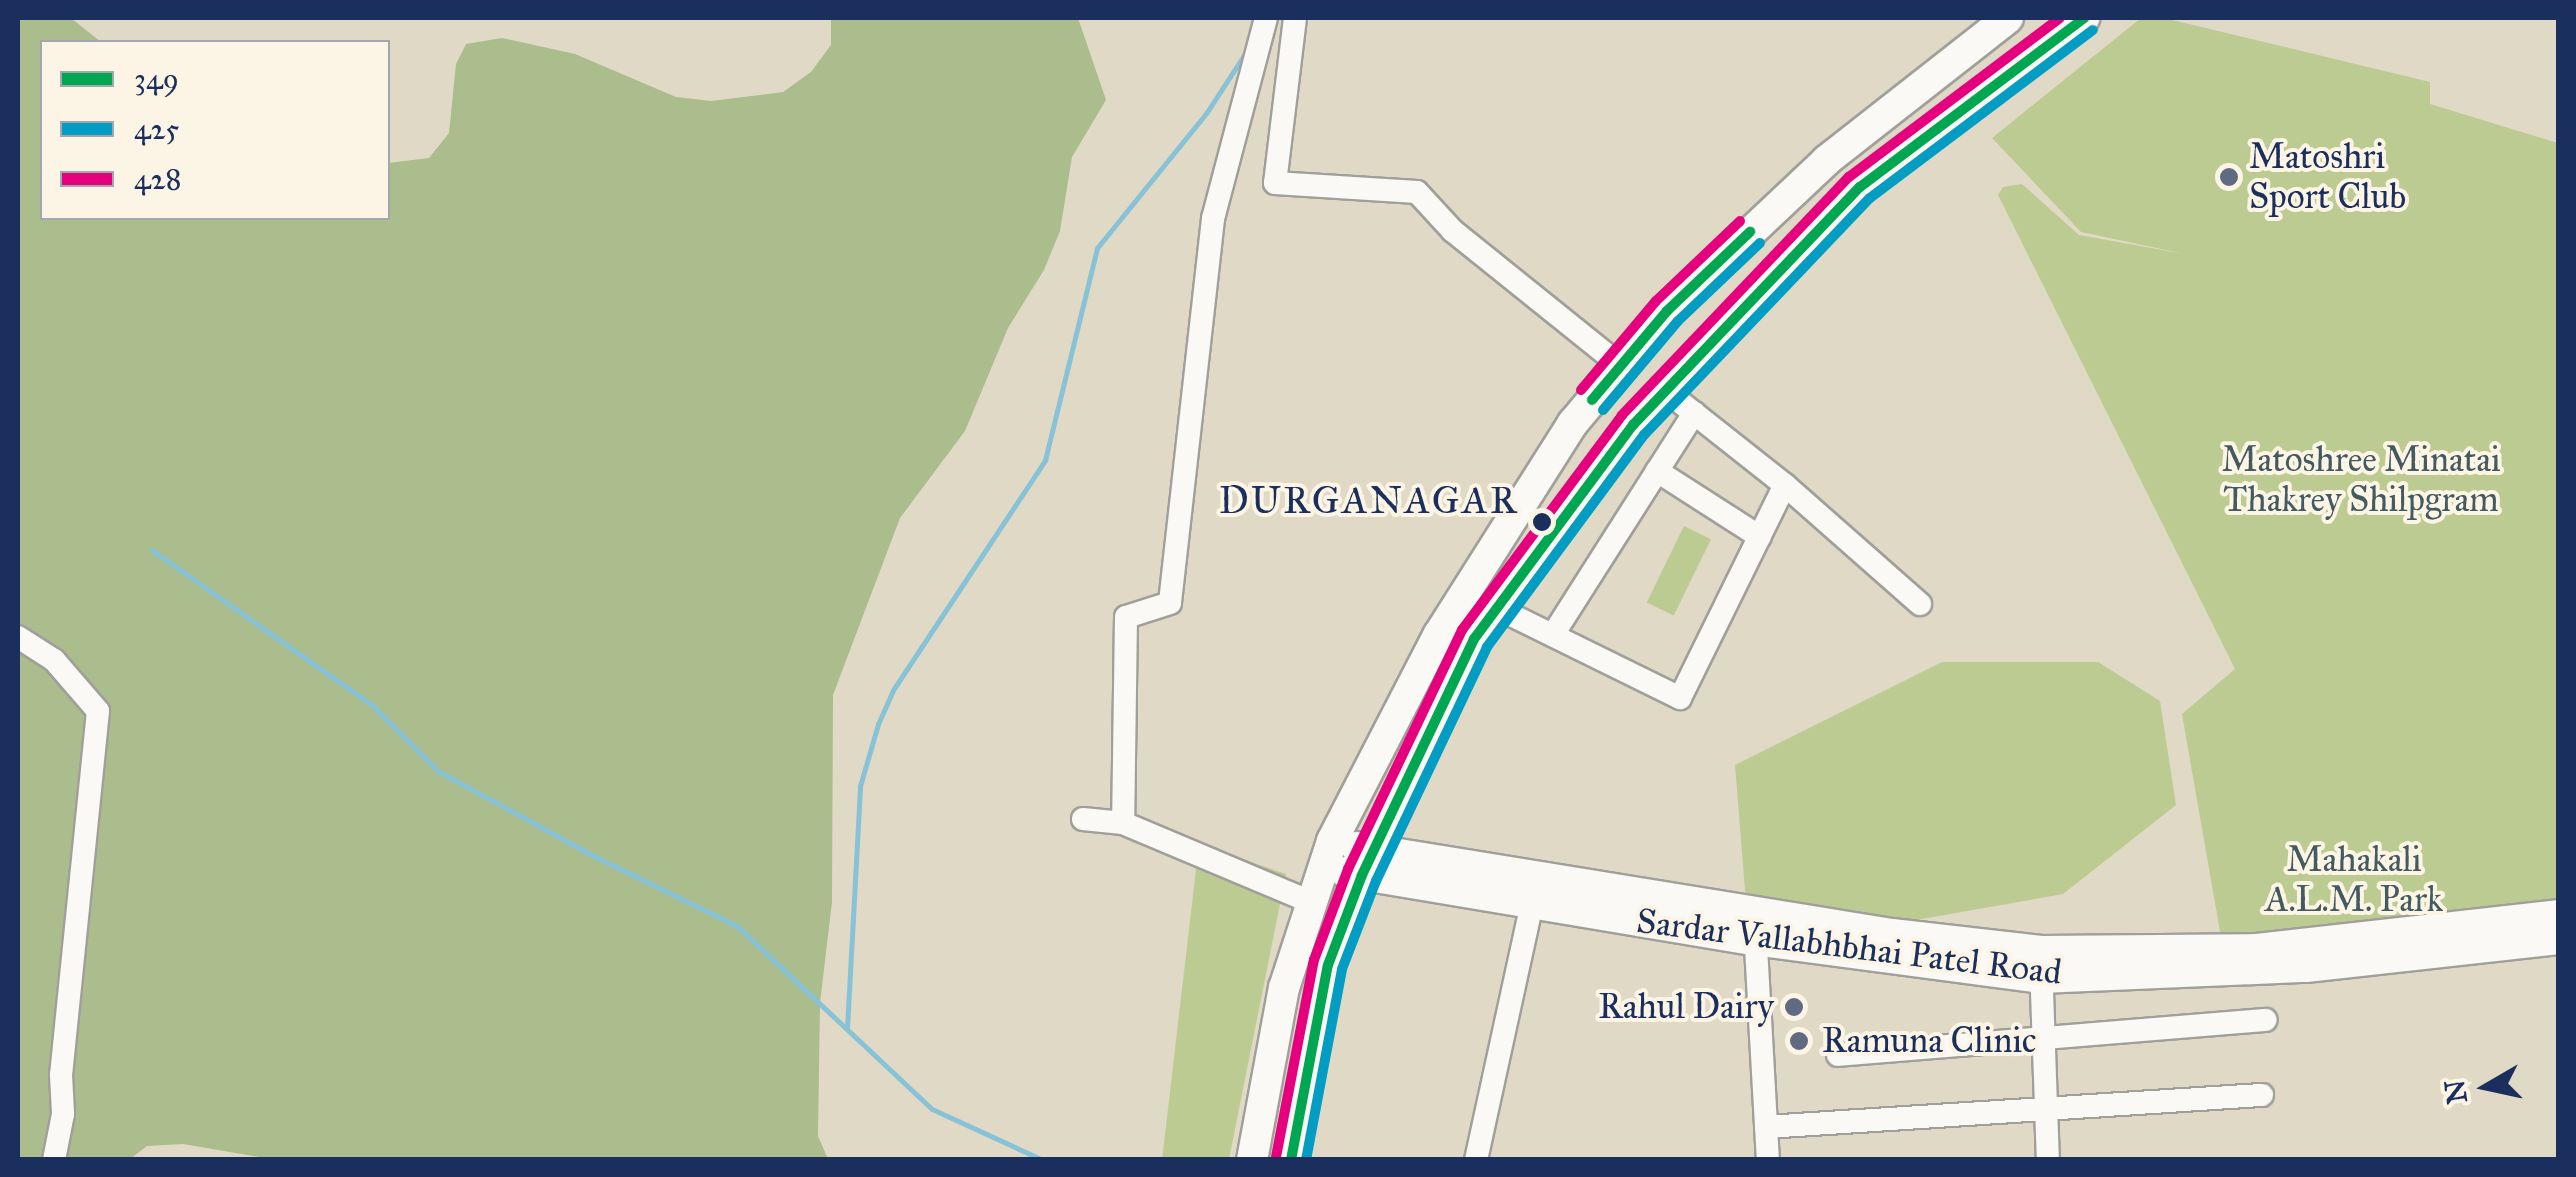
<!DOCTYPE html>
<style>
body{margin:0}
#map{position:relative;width:2576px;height:1177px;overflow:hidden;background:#e0d9c6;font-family:"IM FELL Great Primer",serif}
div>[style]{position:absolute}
.green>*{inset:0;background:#bccb92;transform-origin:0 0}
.forest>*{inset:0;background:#abbd8c}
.stream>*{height:5px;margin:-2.5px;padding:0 2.5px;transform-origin:2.5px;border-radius:2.5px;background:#88c2d7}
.roads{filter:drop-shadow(2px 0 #a19f9a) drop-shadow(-2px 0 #a19f9a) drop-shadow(0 2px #a19f9a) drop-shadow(0 -2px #a19f9a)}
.minor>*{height:22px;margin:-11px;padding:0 11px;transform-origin:11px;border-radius:11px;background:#faf9f6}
.major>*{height:30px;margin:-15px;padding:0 15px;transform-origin:15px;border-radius:15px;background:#faf9f6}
.bus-1>*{height:10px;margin:-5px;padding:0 5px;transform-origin:5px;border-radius:5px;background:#00a651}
.bus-2>*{height:10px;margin:-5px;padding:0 5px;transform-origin:5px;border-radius:5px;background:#039dc3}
.bus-3>*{height:10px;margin:-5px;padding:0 5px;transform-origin:5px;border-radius:5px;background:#e5007d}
.dots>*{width:28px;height:28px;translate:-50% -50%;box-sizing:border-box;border:5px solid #fcf5e5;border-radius:50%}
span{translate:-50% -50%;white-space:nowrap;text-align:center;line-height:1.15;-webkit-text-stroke:8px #fcf5e5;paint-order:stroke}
.poi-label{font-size:35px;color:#1b2f5e}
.left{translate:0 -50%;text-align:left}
.right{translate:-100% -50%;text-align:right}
.park-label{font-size:35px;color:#435a61}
.street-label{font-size:35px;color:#1b2f5e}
.neighbourhood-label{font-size:38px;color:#1b2f5e;letter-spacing:2.5px}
.frame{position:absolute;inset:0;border:20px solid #1b2f5e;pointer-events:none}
.legend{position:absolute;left:40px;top:40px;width:350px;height:180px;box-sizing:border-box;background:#fcf5e5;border:2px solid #a2a6af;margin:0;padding:12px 18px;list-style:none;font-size:30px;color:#1b2f5e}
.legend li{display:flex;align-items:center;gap:20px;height:50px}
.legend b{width:50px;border:2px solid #a2a6af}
.north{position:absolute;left:2436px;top:1037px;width:100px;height:100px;-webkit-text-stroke:8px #fcf5e5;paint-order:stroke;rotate:261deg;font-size:28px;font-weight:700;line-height:40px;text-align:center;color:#1b2f5e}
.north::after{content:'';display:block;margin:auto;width:35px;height:45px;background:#1b2f5e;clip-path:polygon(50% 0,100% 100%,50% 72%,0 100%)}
</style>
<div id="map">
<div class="green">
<div style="clip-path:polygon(2141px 18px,2164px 18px,2430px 82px,2430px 104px,2558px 143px,2558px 904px,2278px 938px,2221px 937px,2182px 714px,2235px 669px,1998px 195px,2003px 187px,2022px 184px,2079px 235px,2185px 254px,2081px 232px,1992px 138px)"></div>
<div style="left:1684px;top:526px;width:30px;height:85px;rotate:26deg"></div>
<div style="clip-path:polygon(1942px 662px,2098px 662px,2160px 701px,2176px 805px,2063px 894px,1899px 923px,1746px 902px,1735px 765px)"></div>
<div style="clip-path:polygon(1199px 844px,1286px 874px,1229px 1159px,1162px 1160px)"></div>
</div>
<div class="forest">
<div style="clip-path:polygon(18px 18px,71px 18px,101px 42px,42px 42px,42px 218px,388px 218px,388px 163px,429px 158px,449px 133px,456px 64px,466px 44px,502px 38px,575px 54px,676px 97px,711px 101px,783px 92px,811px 72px,831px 45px,831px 18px,1078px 18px,1106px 100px,1072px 157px,1060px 231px,1044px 270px,1008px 328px,965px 431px,900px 518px,833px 695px,832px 902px,820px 1003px,818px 1136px,828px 1159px,277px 1160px,183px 1144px,147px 1146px,130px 1159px,18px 1159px)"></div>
</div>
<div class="stream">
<div style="left:152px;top:550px;width:269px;rotate:35.2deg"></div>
<div style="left:372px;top:705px;width:93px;rotate:45deg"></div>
<div style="left:438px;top:771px;width:178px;rotate:28.6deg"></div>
<div style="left:594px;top:856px;width:159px;rotate:26.1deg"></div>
<div style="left:737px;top:926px;width:267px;rotate:43.2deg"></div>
<div style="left:932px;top:1109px;width:122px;rotate:24.7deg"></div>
<div style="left:847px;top:1028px;width:242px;rotate:-86.9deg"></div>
<div style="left:860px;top:786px;width:65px;rotate:-73.8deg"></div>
<div style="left:878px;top:724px;width:37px;rotate:-66deg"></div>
<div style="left:893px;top:690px;width:276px;rotate:-56.5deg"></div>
<div style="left:1045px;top:460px;width:218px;rotate:-76.2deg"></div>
<div style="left:1097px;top:248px;width:175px;rotate:-51deg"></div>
<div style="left:1207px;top:112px;width:75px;rotate:-56.9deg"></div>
</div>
<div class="roads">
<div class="minor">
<div style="left:1266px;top:18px;width:208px;rotate:104.8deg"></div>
<div style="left:1213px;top:219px;width:386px;rotate:96.4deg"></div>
<div style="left:1170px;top:603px;width:46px;rotate:162.3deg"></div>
<div style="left:1126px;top:617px;width:206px;rotate:90.8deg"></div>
<div style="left:1123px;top:823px;width:204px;rotate:22.8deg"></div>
<div style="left:1295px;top:18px;width:166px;rotate:96.9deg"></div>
<div style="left:1275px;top:183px;width:142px;rotate:3.6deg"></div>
<div style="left:1417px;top:192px;width:53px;rotate:47.3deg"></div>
<div style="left:1453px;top:231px;width:216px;rotate:38.8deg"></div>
<div style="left:1666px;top:391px;width:152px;rotate:38.3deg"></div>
<div style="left:1785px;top:485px;width:180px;rotate:41.4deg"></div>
<div style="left:1657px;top:471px;width:122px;rotate:32.7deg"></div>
<div style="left:1497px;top:608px;width:204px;rotate:26.2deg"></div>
<div style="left:1680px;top:698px;width:237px;rotate:-63.8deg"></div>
<div style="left:1554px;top:633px;width:261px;rotate:-57.5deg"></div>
<div style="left:18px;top:637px;width:43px;rotate:32.6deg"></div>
<div style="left:54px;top:660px;width:67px;rotate:49.2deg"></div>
<div style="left:98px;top:711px;width:366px;rotate:95.8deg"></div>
<div style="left:61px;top:1075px;width:39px;rotate:87deg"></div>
<div style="left:63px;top:1114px;width:47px;rotate:101.1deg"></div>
<div style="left:1083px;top:819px;width:40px;rotate:5.7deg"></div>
<div style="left:1755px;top:929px;width:231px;rotate:86.8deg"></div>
<div style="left:2041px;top:963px;width:197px;rotate:88deg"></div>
<div style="left:1838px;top:1055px;width:429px;rotate:-4.7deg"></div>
<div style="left:1766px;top:1127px;width:497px;rotate:-3.7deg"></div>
<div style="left:1476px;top:1160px;width:277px;rotate:-77.7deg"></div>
</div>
<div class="major">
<div style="left:1356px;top:847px;width:543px;rotate:9.22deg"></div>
<div style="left:1892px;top:934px;width:150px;rotate:6.5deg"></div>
<div style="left:2041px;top:951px;width:216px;rotate:-0.5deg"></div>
<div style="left:2257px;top:949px;width:303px;rotate:-6.4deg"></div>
<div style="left:1345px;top:872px;width:414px;rotate:9.5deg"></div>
<div style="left:1753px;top:940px;width:290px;rotate:7.5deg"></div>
<div style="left:2040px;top:978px;width:266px;rotate:-2.4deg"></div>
<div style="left:2306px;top:967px;width:254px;rotate:-6.3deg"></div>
<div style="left:1252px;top:1160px;width:175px;rotate:-79.5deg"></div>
<div style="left:1284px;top:988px;width:155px;rotate:-71.9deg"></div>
<div style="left:1332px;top:841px;width:233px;rotate:-62.7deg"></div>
<div style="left:1439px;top:634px;width:250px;rotate:-57.6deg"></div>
<div style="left:1573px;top:423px;width:146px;rotate:-50deg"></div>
<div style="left:1667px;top:311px;width:220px;rotate:-43.3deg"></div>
<div style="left:1827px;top:160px;width:230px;rotate:-38.1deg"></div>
<div style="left:1291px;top:1160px;width:198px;rotate:-79.3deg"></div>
<div style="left:1328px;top:965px;width:96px;rotate:-69.3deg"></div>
<div style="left:1362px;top:875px;width:261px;rotate:-64.6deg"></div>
<div style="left:1474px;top:639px;width:267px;rotate:-53.4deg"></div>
<div style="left:1633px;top:425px;width:329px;rotate:-46.4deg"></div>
<div style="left:1860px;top:187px;width:281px;rotate:-37deg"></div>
</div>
</div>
<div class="bus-1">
<div style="left:1592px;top:400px;width:116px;rotate:-49.9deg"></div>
<div style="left:1667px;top:311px;width:115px;rotate:-43.6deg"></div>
<div style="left:1291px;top:1160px;width:198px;rotate:-79.3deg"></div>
<div style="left:1328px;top:965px;width:96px;rotate:-69.3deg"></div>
<div style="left:1362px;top:875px;width:261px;rotate:-64.6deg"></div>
<div style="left:1474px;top:639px;width:267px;rotate:-53.4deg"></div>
<div style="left:1633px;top:425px;width:329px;rotate:-46.4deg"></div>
<div style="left:1860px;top:187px;width:281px;rotate:-37deg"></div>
</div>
<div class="bus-2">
<div style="left:1603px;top:410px;width:116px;rotate:-49.9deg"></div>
<div style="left:1678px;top:321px;width:113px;rotate:-43.6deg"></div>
<div style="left:1306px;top:1160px;width:194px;rotate:-79.3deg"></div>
<div style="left:1342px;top:969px;width:94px;rotate:-68.9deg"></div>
<div style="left:1376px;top:881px;width:259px;rotate:-64.6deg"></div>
<div style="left:1487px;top:647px;width:264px;rotate:-53.5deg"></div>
<div style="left:1644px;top:435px;width:327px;rotate:-46.4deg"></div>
<div style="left:1870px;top:198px;width:279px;rotate:-37deg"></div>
</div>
<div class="bus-3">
<div style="left:1581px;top:390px;width:116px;rotate:-49.9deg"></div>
<div style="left:1656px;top:301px;width:116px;rotate:-43.6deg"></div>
<div style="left:1276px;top:1157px;width:201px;rotate:-79.1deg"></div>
<div style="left:1314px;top:960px;width:97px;rotate:-69.5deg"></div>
<div style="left:1348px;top:869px;width:265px;rotate:-64.5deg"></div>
<div style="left:1462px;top:630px;width:268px;rotate:-53.3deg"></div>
<div style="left:1622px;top:415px;width:329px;rotate:-46.4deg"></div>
<div style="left:1849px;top:177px;width:264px;rotate:-37deg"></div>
</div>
<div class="dots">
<div style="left:2229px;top:177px;background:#606a82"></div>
<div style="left:1542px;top:522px;background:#1b2f5e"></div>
<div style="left:1794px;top:1007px;background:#606a82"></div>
<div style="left:1799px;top:1041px;background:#606a82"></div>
</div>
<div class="poi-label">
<span class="left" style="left:2249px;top:177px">Matoshri<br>Sport Club</span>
<span class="right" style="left:1774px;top:1007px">Rahul Dairy</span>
<span class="left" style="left:1822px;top:1041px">Ramuna Clinic</span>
</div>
<div class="park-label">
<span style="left:2361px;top:480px">Matoshree Minatai<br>Thakrey Shilpgram</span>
<span style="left:2354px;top:880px">Mahakali<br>A.L.M. Park</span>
</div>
<div class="street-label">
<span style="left:1849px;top:947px;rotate:7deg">Sardar Vallabhbhai Patel Road</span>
</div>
<div class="neighbourhood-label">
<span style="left:1369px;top:501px">DURGANAGAR</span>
</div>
<div class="frame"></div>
<ul class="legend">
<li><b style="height:12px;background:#00a651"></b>349</li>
<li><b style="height:12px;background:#039dc3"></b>425</li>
<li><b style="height:12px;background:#e5007d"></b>428</li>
</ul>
<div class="north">N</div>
</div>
